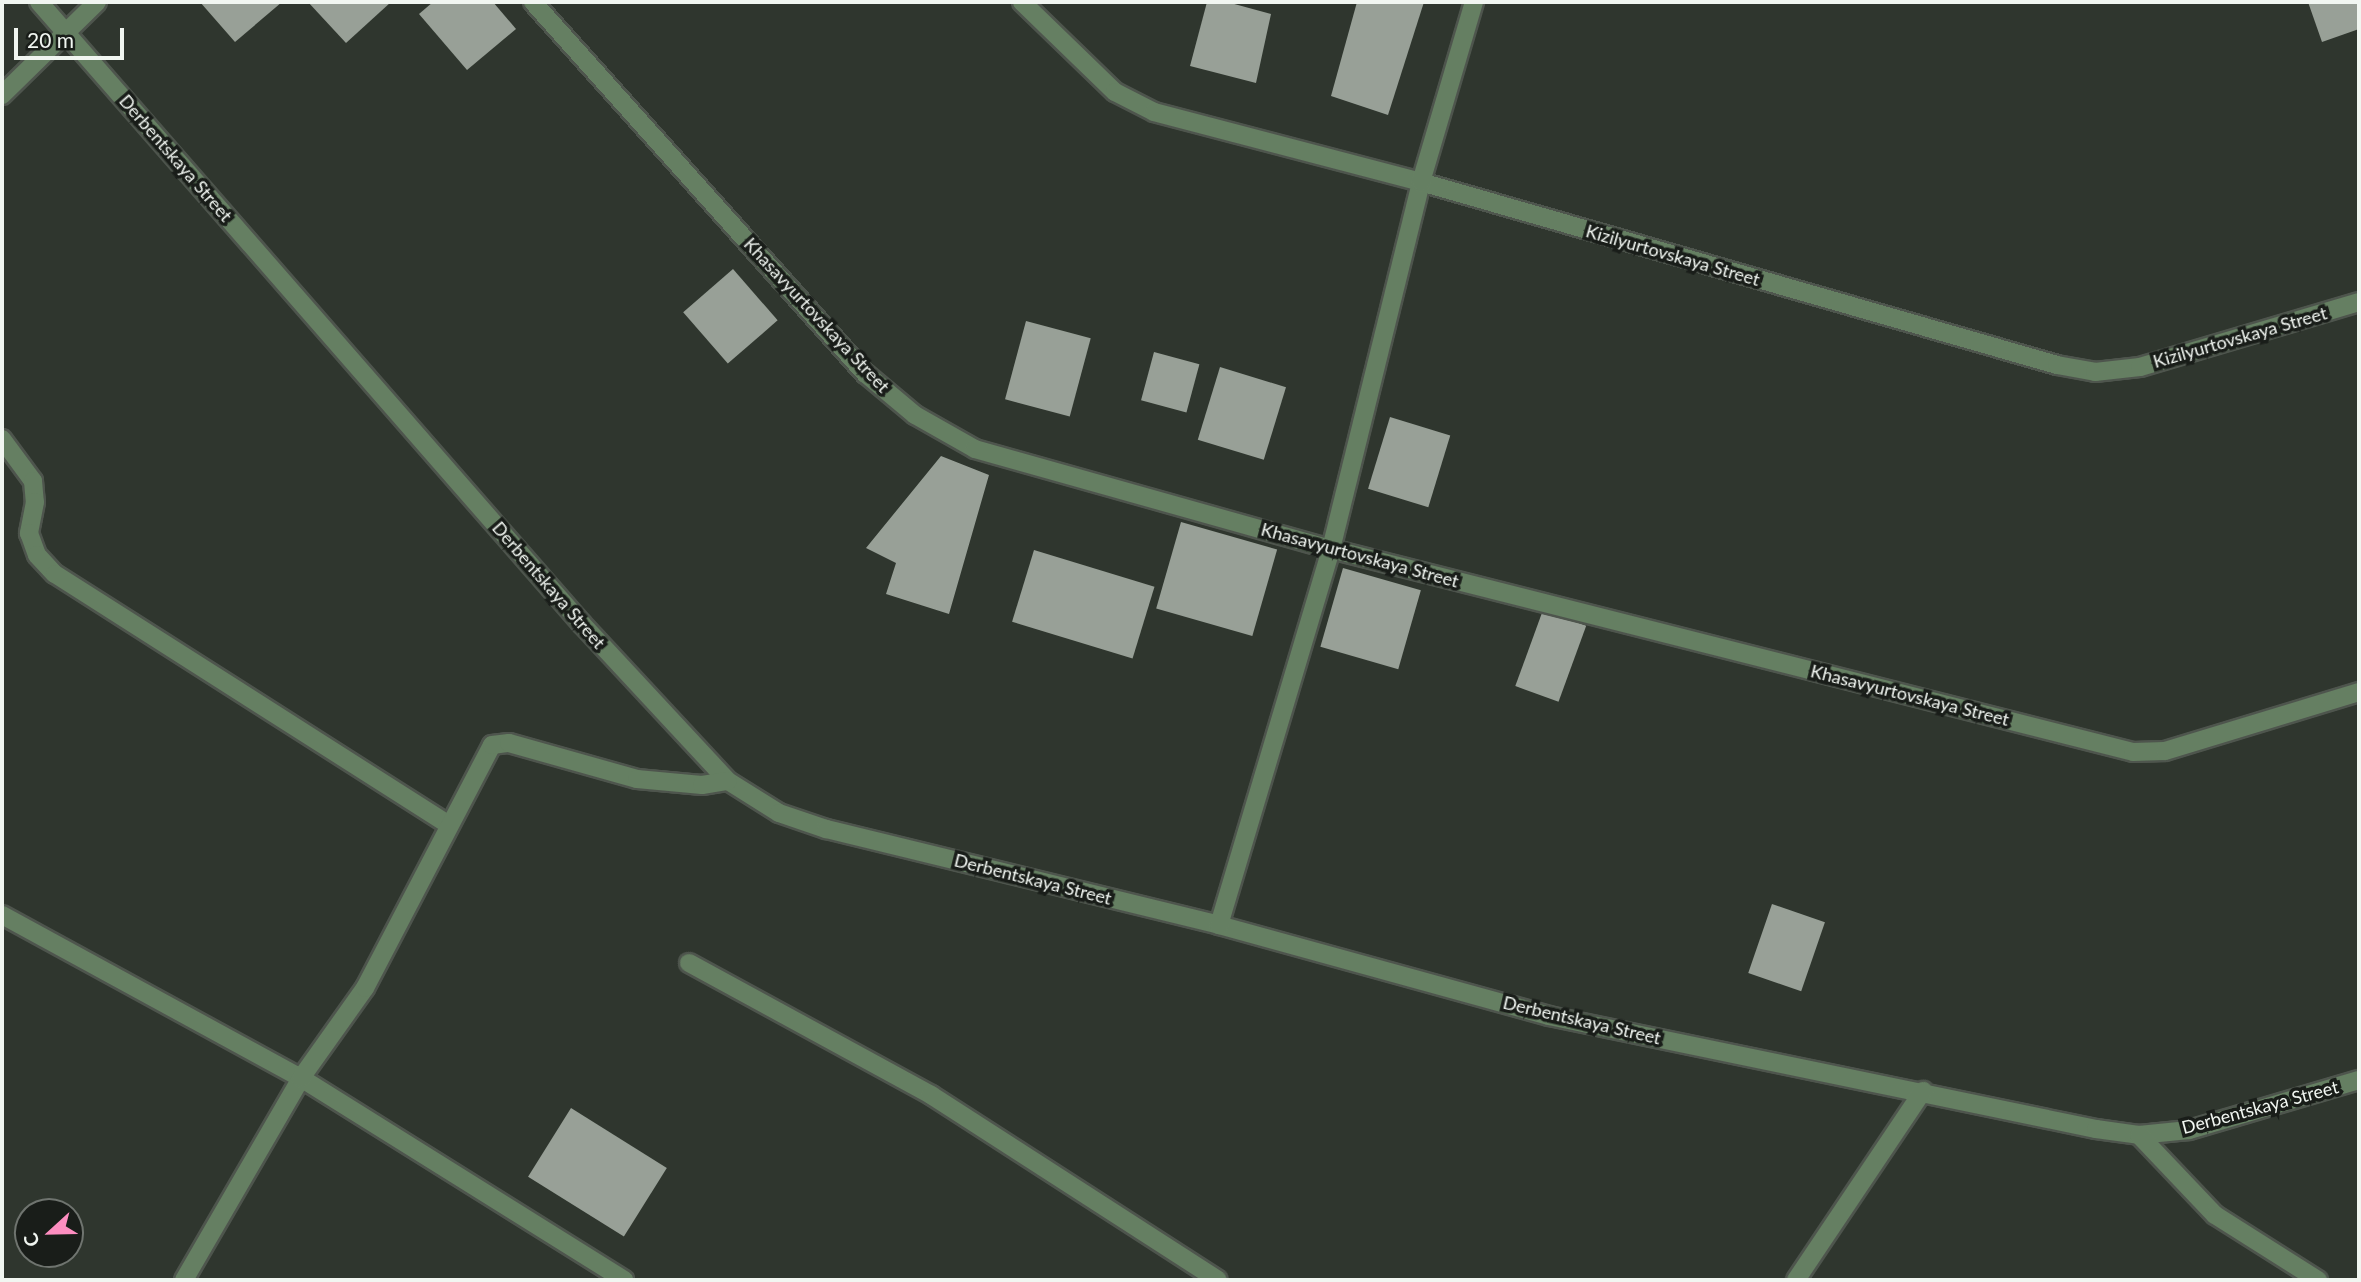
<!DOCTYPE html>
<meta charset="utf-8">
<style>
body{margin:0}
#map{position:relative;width:2361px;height:1282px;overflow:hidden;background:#2f362e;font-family:Lato,sans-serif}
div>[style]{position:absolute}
.building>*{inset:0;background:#98a097;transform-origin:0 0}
.roads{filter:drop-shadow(2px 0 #4e554d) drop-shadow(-2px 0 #4e554d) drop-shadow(0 2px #4e554d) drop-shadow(0 -2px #4e554d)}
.minor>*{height:18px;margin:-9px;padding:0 9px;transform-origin:9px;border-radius:9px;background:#657f62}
span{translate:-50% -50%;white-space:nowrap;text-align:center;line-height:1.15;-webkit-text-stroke:7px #191d19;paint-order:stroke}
.street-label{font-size:18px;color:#f1f6f1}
.frame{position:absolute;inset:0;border:4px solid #f1f6f1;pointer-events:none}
.north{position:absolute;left:14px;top:1198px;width:70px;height:70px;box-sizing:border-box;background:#191d19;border:2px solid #6f746f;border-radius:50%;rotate:248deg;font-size:19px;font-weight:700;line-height:28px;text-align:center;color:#f1f6f1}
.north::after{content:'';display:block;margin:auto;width:24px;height:32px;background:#fd8ec0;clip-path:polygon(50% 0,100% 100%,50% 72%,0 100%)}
.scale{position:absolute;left:14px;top:28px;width:110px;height:32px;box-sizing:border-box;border:4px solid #f1f6f1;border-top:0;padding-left:9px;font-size:21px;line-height:24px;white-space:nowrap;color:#f1f6f1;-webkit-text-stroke:5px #191d19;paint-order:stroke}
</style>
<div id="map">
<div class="building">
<div style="clip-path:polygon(200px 2px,282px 2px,235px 42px)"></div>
<div style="clip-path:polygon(308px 2px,391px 2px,346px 43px)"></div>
<div style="clip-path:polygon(433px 2px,493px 2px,516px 29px,467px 70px,419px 14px)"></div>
<div style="clip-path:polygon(1207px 2px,1227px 2px,1271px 14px,1256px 83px,1190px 66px)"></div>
<div style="clip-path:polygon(1357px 2px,1424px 2px,1388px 115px,1331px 96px)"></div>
<div style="clip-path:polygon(2308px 2px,2359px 2px,2359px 29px,2322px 42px)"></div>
<div style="left:733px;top:269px;width:68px;height:66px;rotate:49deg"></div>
<div style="left:1026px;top:321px;width:67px;height:81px;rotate:15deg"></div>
<div style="left:1154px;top:352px;width:47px;height:50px;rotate:15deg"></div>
<div style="left:1220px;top:367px;width:69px;height:76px;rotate:17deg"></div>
<div style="left:1390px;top:417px;width:63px;height:75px;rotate:17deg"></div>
<div style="clip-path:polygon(941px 456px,989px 475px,949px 614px,886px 594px,896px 563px,866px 548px)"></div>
<div style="left:1181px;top:522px;width:100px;height:90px;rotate:16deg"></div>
<div style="left:1034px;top:550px;width:126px;height:75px;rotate:17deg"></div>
<div style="left:1343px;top:568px;width:81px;height:82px;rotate:16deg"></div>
<div style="left:1543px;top:610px;width:46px;height:81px;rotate:20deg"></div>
<div style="left:1772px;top:904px;width:56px;height:73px;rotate:19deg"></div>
<div style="left:571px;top:1108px;width:113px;height:81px;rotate:32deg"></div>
</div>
<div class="roads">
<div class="minor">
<div style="left:39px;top:2px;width:826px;rotate:48.88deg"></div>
<div style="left:582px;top:624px;width:214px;rotate:47.1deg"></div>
<div style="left:728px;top:781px;width:60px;rotate:32.1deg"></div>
<div style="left:779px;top:813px;width:50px;rotate:18.8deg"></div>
<div style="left:826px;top:829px;width:405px;rotate:13.7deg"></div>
<div style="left:1219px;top:925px;width:342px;rotate:15.4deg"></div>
<div style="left:1549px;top:1016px;width:559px;rotate:11.67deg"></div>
<div style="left:2096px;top:1129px;width:43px;rotate:7.9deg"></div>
<div style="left:2139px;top:1135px;width:50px;rotate:-5.7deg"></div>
<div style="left:2189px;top:1130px;width:177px;rotate:-16.4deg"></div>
<div style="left:533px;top:2px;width:499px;rotate:48.2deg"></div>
<div style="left:866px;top:374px;width:64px;rotate:39.9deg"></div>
<div style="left:915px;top:415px;width:69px;rotate:29.5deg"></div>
<div style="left:975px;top:449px;width:370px;rotate:15.7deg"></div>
<div style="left:1331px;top:549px;width:827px;rotate:14.2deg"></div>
<div style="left:2133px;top:752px;width:32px;rotate:-2deg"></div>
<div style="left:2165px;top:751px;width:203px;rotate:-16.9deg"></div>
<div style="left:1022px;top:2px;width:129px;rotate:44.1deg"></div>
<div style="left:1115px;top:92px;width:44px;rotate:27.1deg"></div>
<div style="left:1154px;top:112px;width:276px;rotate:14.7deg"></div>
<div style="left:1421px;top:182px;width:662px;rotate:16.05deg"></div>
<div style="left:2057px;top:365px;width:39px;rotate:10deg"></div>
<div style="left:2095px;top:372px;width:45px;rotate:-6.3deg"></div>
<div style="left:2140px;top:367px;width:228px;rotate:-16.5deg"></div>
<div style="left:2px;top:95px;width:133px;rotate:-44.4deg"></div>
<div style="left:2px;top:439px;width:52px;rotate:53.6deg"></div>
<div style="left:33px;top:481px;width:21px;rotate:85deg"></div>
<div style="left:35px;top:502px;width:32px;rotate:101deg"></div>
<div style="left:29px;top:533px;width:23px;rotate:70deg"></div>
<div style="left:37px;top:555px;width:26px;rotate:47deg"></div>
<div style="left:55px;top:574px;width:467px;rotate:32.5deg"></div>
<div style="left:2px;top:915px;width:341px;rotate:28.6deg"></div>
<div style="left:301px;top:1078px;width:381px;rotate:32deg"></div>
<div style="left:1219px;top:925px;width:392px;rotate:-73.4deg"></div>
<div style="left:1331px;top:549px;width:378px;rotate:-76.2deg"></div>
<div style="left:1421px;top:182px;width:188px;rotate:-73.6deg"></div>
<div style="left:689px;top:963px;width:276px;rotate:28.6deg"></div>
<div style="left:931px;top:1095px;width:341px;rotate:32.8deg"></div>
<div style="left:2139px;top:1135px;width:110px;rotate:46.5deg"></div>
<div style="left:2215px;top:1215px;width:122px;rotate:32.3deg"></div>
<div style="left:184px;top:1280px;width:233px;rotate:-59.9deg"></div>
<div style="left:301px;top:1078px;width:110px;rotate:-54.6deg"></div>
<div style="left:365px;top:988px;width:274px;rotate:-62.4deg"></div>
<div style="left:492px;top:745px;width:17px;rotate:-7deg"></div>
<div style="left:509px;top:743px;width:133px;rotate:15.7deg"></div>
<div style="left:637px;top:779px;width:65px;rotate:5.3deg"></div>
<div style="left:702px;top:785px;width:26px;rotate:-9deg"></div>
<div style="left:1796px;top:1280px;width:228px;rotate:-56.1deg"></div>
</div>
</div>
<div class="street-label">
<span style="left:176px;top:158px;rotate:49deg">Derbentskaya Street</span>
<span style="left:1673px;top:255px;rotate:16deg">Kizilyurtovskaya Street</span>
<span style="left:817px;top:315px;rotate:47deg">Khasavyurtovskaya Street</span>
<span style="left:2240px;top:337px;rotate:-16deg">Kizilyurtovskaya Street</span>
<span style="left:1360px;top:555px;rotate:15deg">Khasavyurtovskaya Street</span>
<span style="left:549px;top:585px;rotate:49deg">Derbentskaya Street</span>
<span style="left:1910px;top:695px;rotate:14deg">Khasavyurtovskaya Street</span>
<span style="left:1033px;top:879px;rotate:14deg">Derbentskaya Street</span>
<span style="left:1582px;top:1020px;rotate:13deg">Derbentskaya Street</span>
<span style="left:2260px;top:1107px;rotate:-15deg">Derbentskaya Street</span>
</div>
<div class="frame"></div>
<div class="north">С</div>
<div class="scale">20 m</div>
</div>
